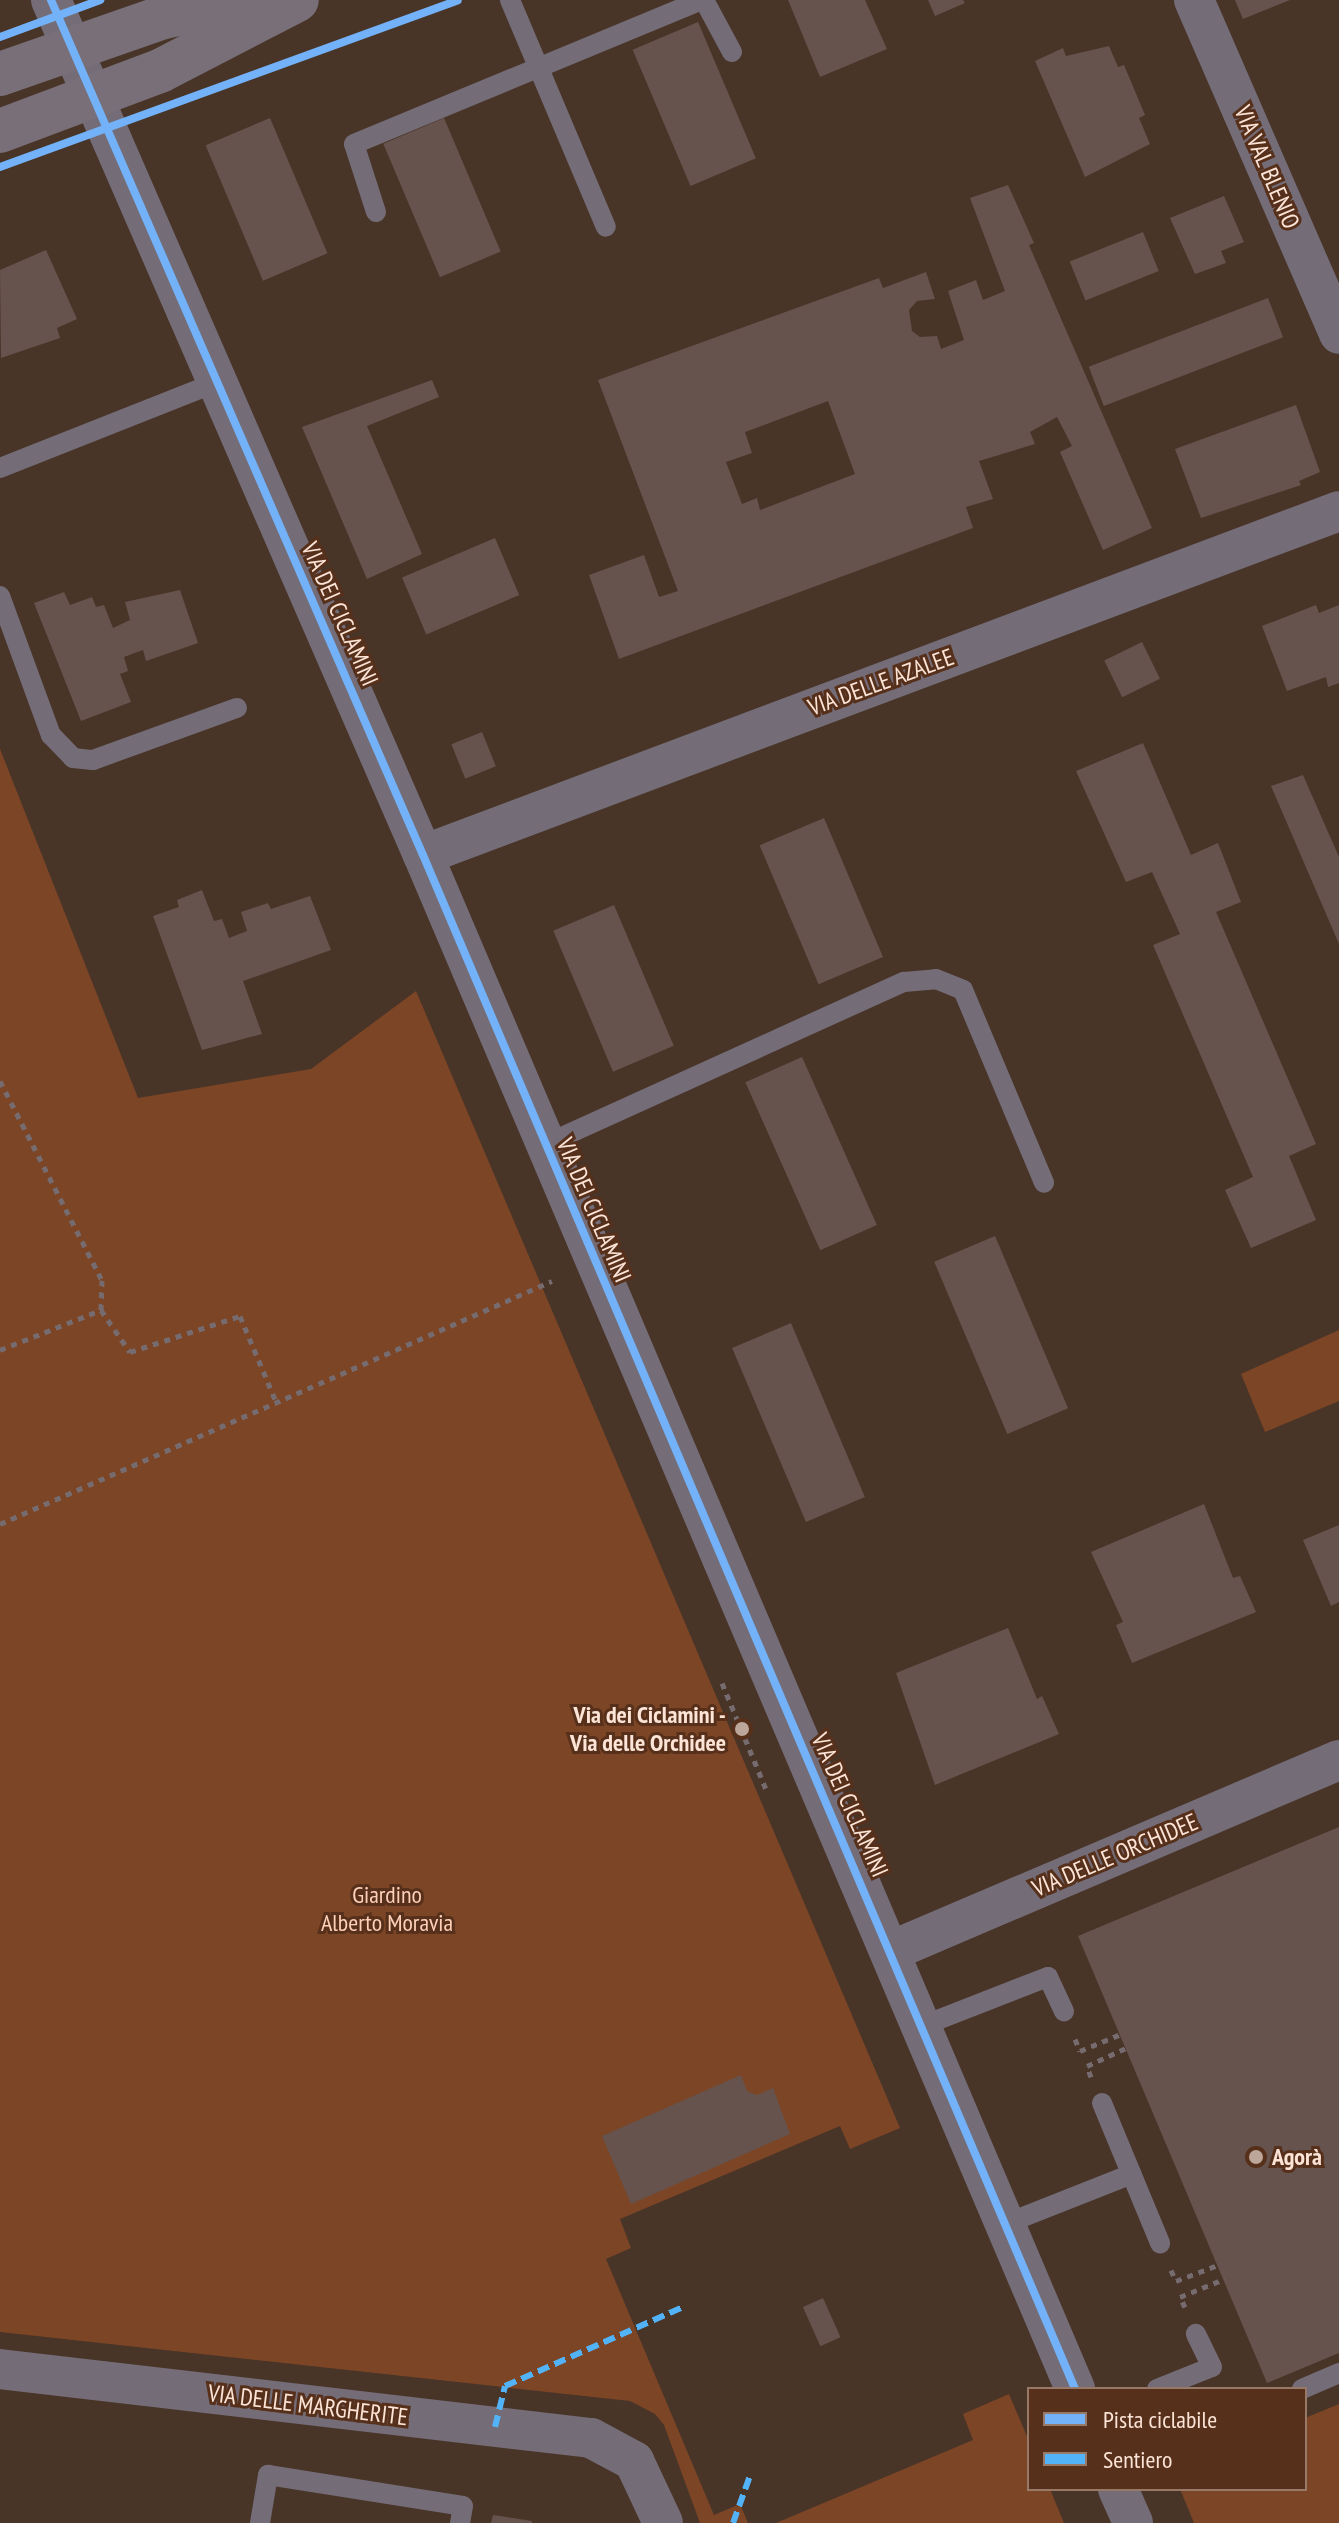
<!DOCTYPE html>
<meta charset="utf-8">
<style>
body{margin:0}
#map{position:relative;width:1339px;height:2523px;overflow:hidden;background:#493428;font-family:"PT Sans Narrow",sans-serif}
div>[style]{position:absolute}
.green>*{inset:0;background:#7b4526}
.building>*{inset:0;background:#66534d;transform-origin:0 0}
.path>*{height:5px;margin-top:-2.5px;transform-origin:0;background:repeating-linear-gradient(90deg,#766b6f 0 6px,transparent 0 12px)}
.service>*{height:20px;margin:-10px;padding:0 10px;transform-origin:10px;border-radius:10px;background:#746d78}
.minor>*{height:40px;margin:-20px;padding:0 20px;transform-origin:20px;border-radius:20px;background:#746d78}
.secondary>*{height:44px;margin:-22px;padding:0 22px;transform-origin:22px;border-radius:22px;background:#786f78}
.quiet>*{height:6px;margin-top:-3px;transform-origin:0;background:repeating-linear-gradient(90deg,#52b3f8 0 12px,transparent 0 18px)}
.cycleway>*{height:8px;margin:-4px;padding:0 4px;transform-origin:4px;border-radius:4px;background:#73b2f8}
.dots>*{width:22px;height:22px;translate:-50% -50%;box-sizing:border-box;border:4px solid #56301b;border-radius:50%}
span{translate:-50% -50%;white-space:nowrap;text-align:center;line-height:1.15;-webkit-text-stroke:6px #56301b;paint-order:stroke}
.street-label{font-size:24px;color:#fce4d7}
.poi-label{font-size:24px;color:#fce4d7;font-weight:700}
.right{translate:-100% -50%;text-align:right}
.left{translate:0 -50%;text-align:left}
.park-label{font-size:24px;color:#ffd0b8}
.legend{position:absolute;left:1027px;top:2387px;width:280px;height:104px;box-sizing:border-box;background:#56301b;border:2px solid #987866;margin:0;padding:10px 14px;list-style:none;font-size:24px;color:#fce4d7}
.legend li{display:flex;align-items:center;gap:16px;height:40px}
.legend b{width:40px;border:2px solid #987866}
</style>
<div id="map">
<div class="green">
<div style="clip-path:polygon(0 749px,138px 1098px,311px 1069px,416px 991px,900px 2128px,850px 2149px,840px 2126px,620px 2219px,631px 2248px,606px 2259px,714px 2515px,740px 2504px,748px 2523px,700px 2523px,664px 2425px,655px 2414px,630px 2401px,0 2332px)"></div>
<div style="clip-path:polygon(1339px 1330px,1339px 1401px,1265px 1432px,1241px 1374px)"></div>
<div style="clip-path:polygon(1009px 2394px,1029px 2441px,1029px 2489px,1050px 2489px,1064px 2523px,776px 2523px,973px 2440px,963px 2414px)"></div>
<div style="clip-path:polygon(1339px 2404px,1339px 2523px,1194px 2523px,1180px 2489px,1305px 2489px,1305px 2418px)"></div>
</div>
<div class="building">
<div style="clip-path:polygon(788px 0,865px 0,887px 49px,820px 77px)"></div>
<div style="clip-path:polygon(928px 0,963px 0,965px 3px,935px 16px)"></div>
<div style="clip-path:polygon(1235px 0,1290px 0,1243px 19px)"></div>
<div style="left:698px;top:22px;width:148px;height:71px;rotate:67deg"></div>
<div style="clip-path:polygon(1109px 46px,1118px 67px,1124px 65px,1145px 115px,1139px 118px,1150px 144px,1085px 177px,1035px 61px,1063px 48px,1066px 56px)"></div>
<div style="left:270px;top:118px;width:147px;height:70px;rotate:67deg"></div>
<div style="left:444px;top:118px;width:145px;height:66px;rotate:67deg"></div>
<div style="clip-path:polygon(evenodd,1008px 185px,1034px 243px,1029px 245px,1152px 528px,1103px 550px,1060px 452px,1072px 446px,1057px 417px,1030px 432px,1035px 444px,979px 461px,993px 499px,966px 507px,973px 528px,619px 659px,589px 575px,644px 555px,659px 597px,678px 591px,598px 380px,879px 278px,883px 288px,926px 272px,935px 299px,917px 301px,909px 310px,912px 331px,920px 337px,937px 336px,941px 349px,964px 340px,948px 291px,976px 280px,983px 300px,1005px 291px,970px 198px,1008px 185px,828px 401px,855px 474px,760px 510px,757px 498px,742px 504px,726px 462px,752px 453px,745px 432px,828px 401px)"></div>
<div style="clip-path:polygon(1224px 196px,1244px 242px,1221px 251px,1226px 263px,1195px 274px,1170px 218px)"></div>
<div style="left:1143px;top:232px;width:42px;height:79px;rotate:68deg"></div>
<div style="clip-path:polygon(46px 250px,77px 319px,57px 328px,60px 338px,1px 358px,0 270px)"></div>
<div style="left:1268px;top:298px;width:42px;height:192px;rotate:69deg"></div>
<div style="clip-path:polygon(432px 380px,439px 397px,367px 426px,422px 554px,367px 579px,302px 427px)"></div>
<div style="clip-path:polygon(1296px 405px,1320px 472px,1299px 481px,1301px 485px,1201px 518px,1175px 449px)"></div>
<div style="left:495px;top:538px;width:62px;height:101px;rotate:67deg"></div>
<div style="clip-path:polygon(180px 590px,198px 643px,146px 661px,143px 650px,124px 657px,128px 671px,120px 674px,131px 702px,81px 721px,34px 603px,64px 592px,70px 605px,92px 597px,96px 607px,104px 605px,113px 628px,130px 620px,125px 602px)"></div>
<div style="clip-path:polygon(1316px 605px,1319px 613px,1339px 605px,1339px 683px,1328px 687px,1326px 677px,1287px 691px,1262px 626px)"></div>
<div style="left:1142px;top:642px;width:41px;height:42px;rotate:64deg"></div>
<div style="left:482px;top:732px;width:37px;height:33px;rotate:68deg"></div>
<div style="clip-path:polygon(1143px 743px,1191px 855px,1218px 843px,1241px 902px,1216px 912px,1316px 1144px,1289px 1156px,1316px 1220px,1251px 1248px,1225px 1190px,1253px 1177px,1153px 945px,1180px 934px,1152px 872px,1126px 882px,1076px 771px)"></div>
<div style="clip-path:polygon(1303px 775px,1339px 857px,1339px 944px,1271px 786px)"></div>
<div style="left:824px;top:818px;width:151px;height:70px;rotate:67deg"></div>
<div style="clip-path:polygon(202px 890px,214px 921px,222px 919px,229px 938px,247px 931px,241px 912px,268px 903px,271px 909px,310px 896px,331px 950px,243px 981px,262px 1034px,202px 1050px,153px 916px,179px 907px,177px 900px)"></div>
<div style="left:614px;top:905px;width:153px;height:66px;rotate:67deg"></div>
<div style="left:802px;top:1057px;width:184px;height:62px;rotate:66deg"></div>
<div style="left:995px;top:1236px;width:187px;height:66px;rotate:67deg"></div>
<div style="left:791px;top:1323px;width:189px;height:64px;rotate:67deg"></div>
<div style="clip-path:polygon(1204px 1504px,1233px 1578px,1240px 1576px,1256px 1612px,1132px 1663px,1116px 1625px,1123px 1622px,1091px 1552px)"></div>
<div style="clip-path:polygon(1339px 1525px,1339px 1602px,1331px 1606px,1303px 1540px)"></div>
<div style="clip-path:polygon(1008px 1628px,1037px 1699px,1042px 1696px,1059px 1734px,935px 1785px,896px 1673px)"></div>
<div style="clip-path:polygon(1339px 1827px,1339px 2353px,1267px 2383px,1078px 1936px)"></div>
<div style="clip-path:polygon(741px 2075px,747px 2091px,757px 2095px,773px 2088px,790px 2134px,631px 2204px,602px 2136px)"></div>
<div style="left:823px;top:2298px;width:43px;height:22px;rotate:66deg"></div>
<div style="clip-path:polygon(493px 2515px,532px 2521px,532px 2523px,491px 2523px)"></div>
</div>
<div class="path">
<div style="left:0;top:1081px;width:224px;rotate:62.9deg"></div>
<div style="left:102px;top:1280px;width:30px;rotate:92deg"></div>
<div style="left:101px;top:1310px;width:51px;rotate:55.4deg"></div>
<div style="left:130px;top:1352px;width:116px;rotate:-18.1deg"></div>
<div style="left:240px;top:1316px;width:95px;rotate:67.2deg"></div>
<div style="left:0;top:1350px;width:109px;rotate:-21.6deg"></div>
<div style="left:0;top:1524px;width:603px;rotate:-23.76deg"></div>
<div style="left:722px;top:1683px;width:115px;rotate:67.5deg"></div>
<div style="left:1075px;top:2039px;width:13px;rotate:67deg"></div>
<div style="left:1080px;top:2051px;width:44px;rotate:-22.5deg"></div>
<div style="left:1091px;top:2077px;width:12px;rotate:-110deg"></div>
<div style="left:1087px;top:2066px;width:43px;rotate:-24.8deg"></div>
<div style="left:1171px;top:2270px;width:12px;rotate:66deg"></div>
<div style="left:1176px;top:2281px;width:45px;rotate:-20.9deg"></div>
<div style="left:1185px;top:2307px;width:11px;rotate:-117deg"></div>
<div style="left:1180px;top:2297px;width:48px;rotate:-22.2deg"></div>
</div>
<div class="service">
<div style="left:510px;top:0;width:246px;rotate:67.1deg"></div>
<div style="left:704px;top:0;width:59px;rotate:61.7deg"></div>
<div style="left:376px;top:212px;width:71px;rotate:-107.9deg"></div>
<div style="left:354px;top:144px;width:377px;rotate:-22.5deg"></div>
<div style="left:0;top:468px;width:233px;rotate:-21.6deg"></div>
<div style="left:0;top:596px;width:148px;rotate:69.9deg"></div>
<div style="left:51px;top:735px;width:32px;rotate:46deg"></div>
<div style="left:73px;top:758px;width:20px;rotate:6deg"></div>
<div style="left:93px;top:760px;width:153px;rotate:-19.9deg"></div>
<div style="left:544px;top:1145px;width:395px;rotate:-24.4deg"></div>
<div style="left:904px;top:982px;width:32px;rotate:-5deg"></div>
<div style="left:936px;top:979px;width:29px;rotate:22deg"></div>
<div style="left:963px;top:990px;width:209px;rotate:67.2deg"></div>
<div style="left:922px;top:2026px;width:135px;rotate:-21.3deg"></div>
<div style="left:1048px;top:1977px;width:38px;rotate:65deg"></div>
<div style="left:1102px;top:2103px;width:152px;rotate:67.5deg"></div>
<div style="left:1005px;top:2224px;width:136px;rotate:-21.5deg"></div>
<div style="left:1157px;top:2389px;width:59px;rotate:-21.8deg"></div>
<div style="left:1212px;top:2367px;width:37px;rotate:-116deg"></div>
<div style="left:1302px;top:2389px;width:40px;rotate:-23.4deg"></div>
<div style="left:260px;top:2523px;width:49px;rotate:-80.5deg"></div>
<div style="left:268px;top:2475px;width:197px;rotate:9deg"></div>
<div style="left:463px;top:2506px;width:17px;rotate:100deg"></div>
</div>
<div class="minor">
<div style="left:51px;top:0;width:932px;rotate:66.49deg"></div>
<div style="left:423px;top:855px;width:1667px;rotate:66.97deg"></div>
<div style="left:1194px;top:0;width:364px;rotate:66.5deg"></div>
<div style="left:423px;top:855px;width:978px;rotate:-20.58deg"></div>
<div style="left:891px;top:1951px;width:487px;rotate:-23.1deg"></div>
<div style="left:0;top:2369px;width:595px;rotate:6.66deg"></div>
<div style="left:591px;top:2438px;width:49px;rotate:28.1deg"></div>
<div style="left:634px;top:2461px;width:68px;rotate:64.9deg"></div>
<div style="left:1118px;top:2489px;width:37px;rotate:66deg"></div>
</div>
<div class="secondary">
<div style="left:0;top:74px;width:174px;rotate:-19.2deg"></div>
<div style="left:164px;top:17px;width:81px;rotate:-12.1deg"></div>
<div style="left:0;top:131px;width:171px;rotate:-20.6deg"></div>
<div style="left:160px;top:71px;width:154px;rotate:-27.4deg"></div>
</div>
<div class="quiet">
<div style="left:495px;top:2427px;width:42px;rotate:-76.3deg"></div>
<div style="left:505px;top:2386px;width:193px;rotate:-23.9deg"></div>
<div style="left:733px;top:2523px;width:53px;rotate:-70.2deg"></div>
</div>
<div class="cycleway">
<div style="left:51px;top:0;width:932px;rotate:66.49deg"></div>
<div style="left:423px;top:855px;width:1667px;rotate:66.97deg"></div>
<div style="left:0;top:37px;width:107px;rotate:-20.3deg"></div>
<div style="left:0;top:167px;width:487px;rotate:-20deg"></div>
</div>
<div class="dots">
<div style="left:742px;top:1729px;background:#bda69a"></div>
<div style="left:1256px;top:2157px;background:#bda69a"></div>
</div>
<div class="street-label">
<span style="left:1267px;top:167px;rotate:67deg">VIA VAL BLENIO</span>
<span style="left:340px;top:614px;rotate:66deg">VIA DEI CICLAMINI</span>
<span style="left:881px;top:682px;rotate:-20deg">VIA DELLE AZALEE</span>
<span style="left:594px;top:1210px;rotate:67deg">VIA DEI CICLAMINI</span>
<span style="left:850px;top:1805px;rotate:66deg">VIA DEI CICLAMINI</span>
<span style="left:1115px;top:1855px;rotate:-23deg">VIA DELLE ORCHIDEE</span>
<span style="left:308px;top:2405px;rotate:7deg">VIA DELLE MARGHERITE</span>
</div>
<div class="poi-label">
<span class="right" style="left:726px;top:1729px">Via dei Ciclamini -<br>Via delle Orchidee</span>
<span class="left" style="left:1272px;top:2157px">Agorà</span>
</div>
<div class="park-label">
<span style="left:387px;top:1909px">Giardino<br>Alberto Moravia</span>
</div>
<ul class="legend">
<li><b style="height:10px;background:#73b2f8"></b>Pista ciclabile</li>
<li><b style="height:10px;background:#52b3f8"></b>Sentiero</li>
</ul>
</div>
